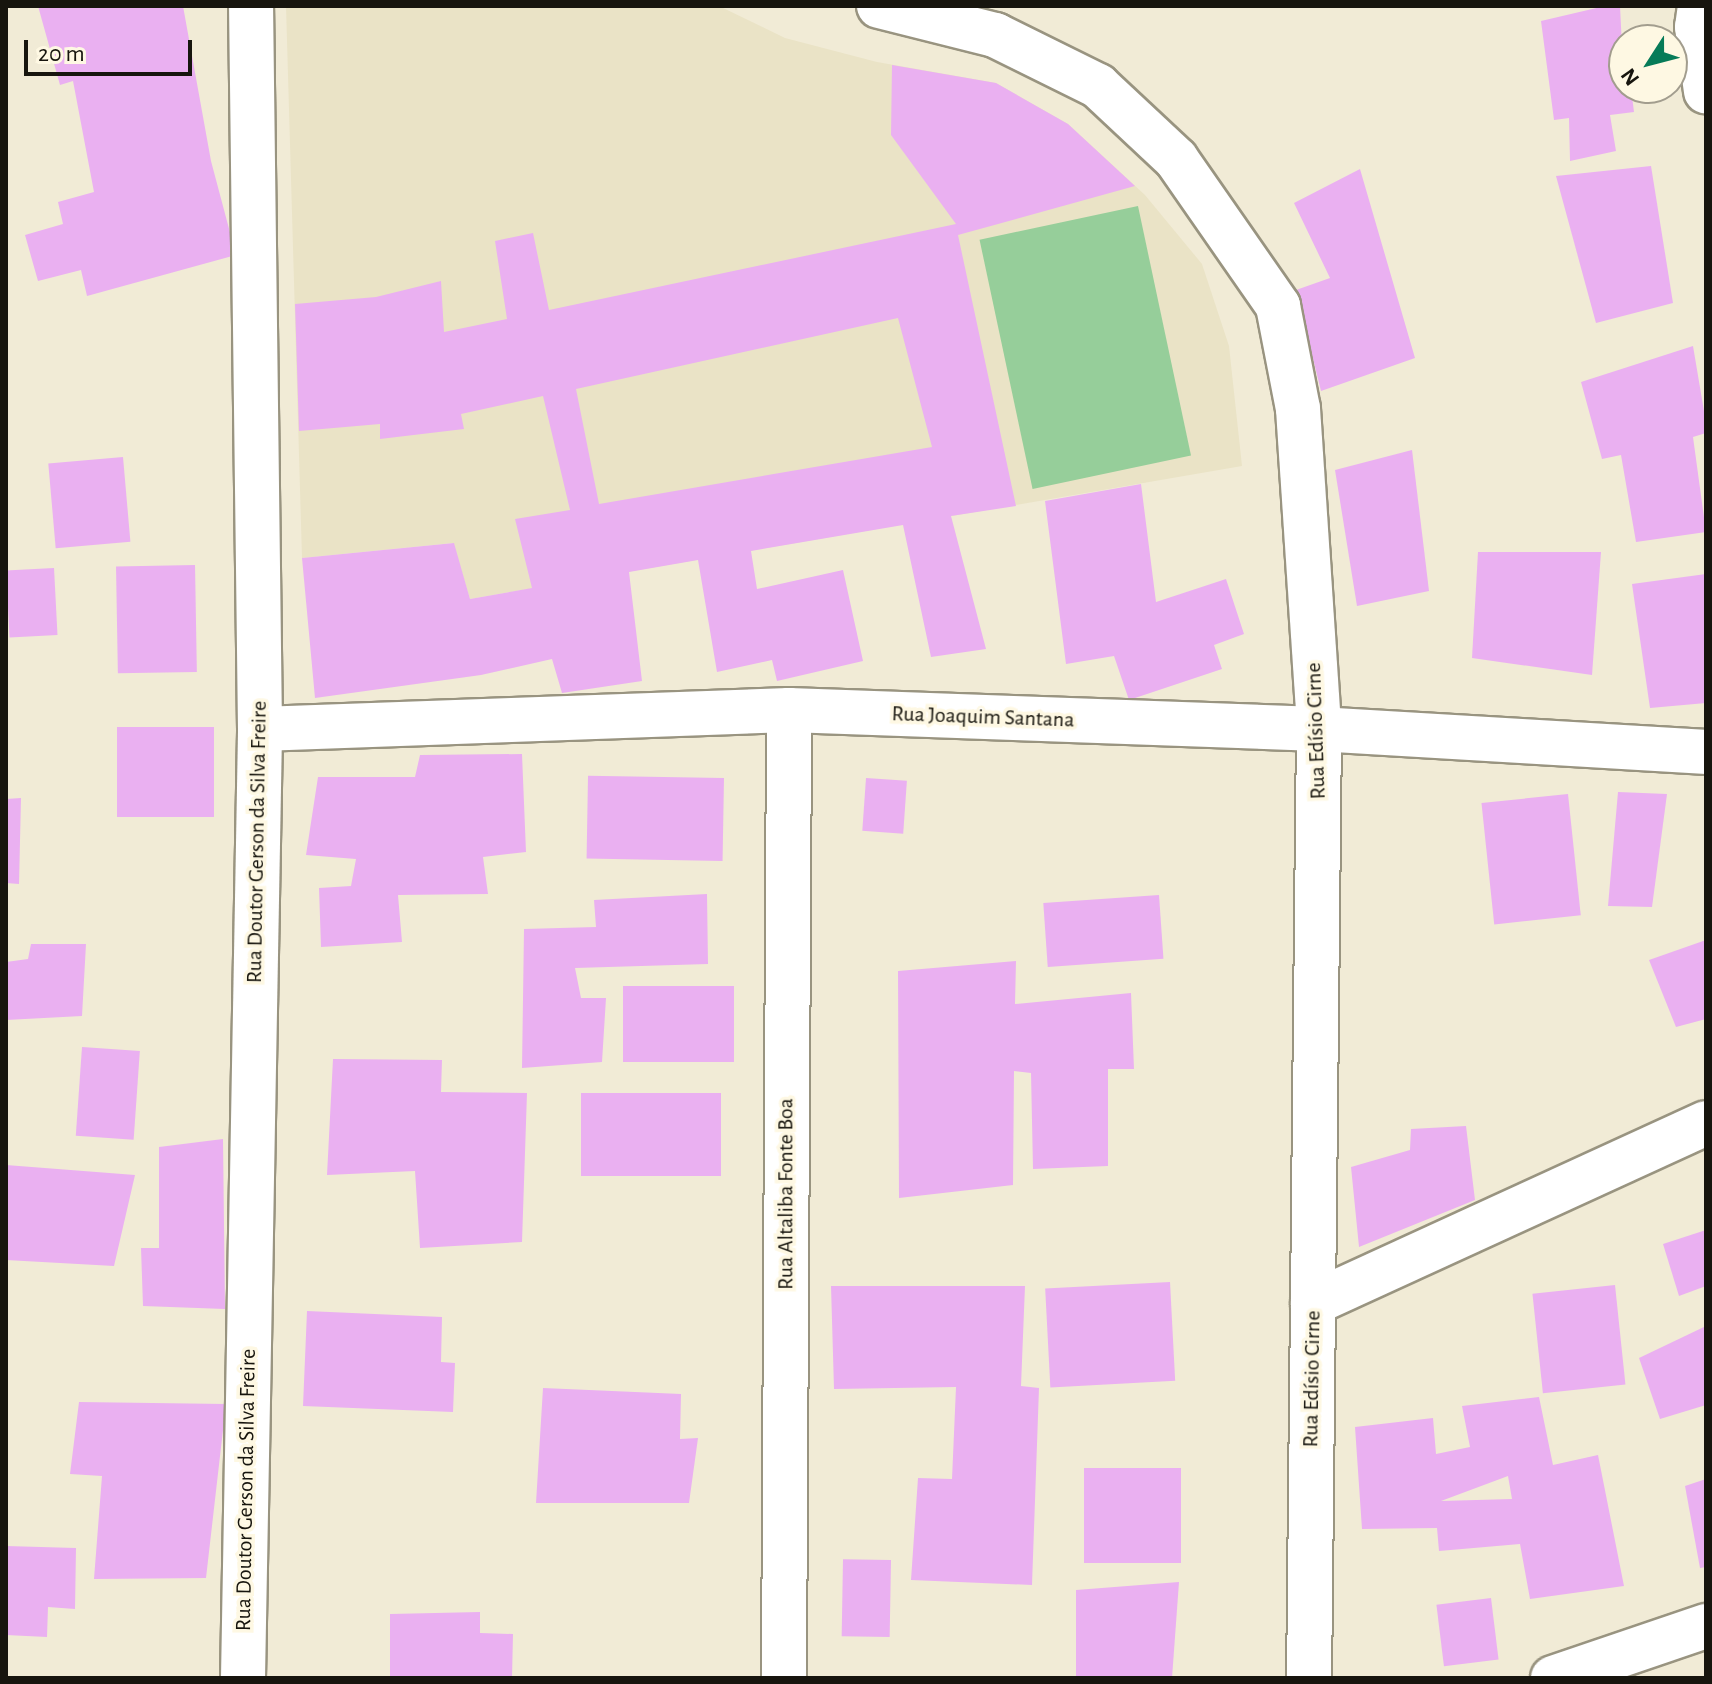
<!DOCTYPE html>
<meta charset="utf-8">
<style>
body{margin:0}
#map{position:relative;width:1712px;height:1684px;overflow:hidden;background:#f1ebd6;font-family:"Alegreya Sans",sans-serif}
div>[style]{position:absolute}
.built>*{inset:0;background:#eae3c6}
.green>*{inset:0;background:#96ce9a;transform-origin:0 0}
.building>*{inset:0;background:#eab0f1;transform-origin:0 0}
.roads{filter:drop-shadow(2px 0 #999480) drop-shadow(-2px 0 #999480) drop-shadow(0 2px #999480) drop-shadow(0 -2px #999480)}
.street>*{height:44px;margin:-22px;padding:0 22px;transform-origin:22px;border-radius:22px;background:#fff}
.secondary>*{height:44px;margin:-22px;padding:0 22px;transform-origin:22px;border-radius:22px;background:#fff}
span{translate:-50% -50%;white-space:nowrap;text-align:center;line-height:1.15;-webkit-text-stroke:7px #fef8e3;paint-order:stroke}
.street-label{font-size:22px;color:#17150e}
.frame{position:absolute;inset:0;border:8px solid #17150e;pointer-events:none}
.north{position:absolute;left:1608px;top:24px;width:80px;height:80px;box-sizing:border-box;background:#fef8e3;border:2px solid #a29d8e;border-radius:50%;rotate:234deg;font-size:22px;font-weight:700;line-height:32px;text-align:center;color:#17150e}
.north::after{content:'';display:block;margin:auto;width:28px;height:36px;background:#067b58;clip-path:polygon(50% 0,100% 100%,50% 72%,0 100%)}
.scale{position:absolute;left:24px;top:40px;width:168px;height:36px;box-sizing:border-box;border:4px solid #17150e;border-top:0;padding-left:10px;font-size:24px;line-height:28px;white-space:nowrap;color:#17150e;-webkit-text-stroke:6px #fef8e3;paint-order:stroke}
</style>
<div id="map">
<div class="built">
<div style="clip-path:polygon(286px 6px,719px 6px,785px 38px,877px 62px,996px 83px,1068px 124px,1145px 195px,1202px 264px,1229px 346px,1242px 466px,470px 599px,453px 543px,302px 558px)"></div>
</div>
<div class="green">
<div style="left:1138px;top:206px;width:255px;height:162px;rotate:78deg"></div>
</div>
<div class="building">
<div style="clip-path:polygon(38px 6px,183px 6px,211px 161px,236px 255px,87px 296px,81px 270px,38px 281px,25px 235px,63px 224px,58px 202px,94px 192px,73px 81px,60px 85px)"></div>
<div style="clip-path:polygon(1605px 6px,1620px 6px,1624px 88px,1631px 88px,1634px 112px,1610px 115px,1616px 151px,1570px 161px,1569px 118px,1554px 120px,1541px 21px)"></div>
<div style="clip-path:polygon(evenodd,892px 65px,996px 83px,1068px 124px,1135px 186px,958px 235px,1016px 506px,951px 516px,986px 649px,931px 657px,903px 525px,751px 551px,757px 589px,843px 570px,863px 661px,777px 681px,772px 660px,717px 672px,698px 560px,629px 572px,642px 681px,562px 693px,552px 659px,481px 675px,315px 698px,302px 558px,454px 543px,470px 599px,532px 588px,515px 519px,570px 510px,543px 396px,461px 414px,464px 429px,380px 439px,380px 424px,299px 431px,295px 304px,376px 297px,441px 281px,444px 332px,507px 319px,495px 241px,533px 233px,549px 310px,956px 224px,891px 135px,892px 65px,898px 318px,932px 447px,599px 504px,576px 389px,898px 318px)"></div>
<div style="clip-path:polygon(1651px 166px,1673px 303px,1596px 323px,1556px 176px)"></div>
<div style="clip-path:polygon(1360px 169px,1415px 358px,1321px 391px,1296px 290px,1330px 278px,1294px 203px)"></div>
<div style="clip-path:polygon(1693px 346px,1706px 423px,1706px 433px,1693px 437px,1706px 532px,1636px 542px,1621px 455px,1602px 459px,1581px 382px)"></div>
<div style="clip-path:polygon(1412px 450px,1429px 591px,1357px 606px,1335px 470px)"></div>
<div style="left:123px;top:457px;width:85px;height:75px;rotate:85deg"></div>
<div style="clip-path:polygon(1141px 484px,1156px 602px,1226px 579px,1244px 634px,1214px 645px,1222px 669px,1129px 700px,1114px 656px,1066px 664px,1045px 501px)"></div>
<div style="clip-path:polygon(1478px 552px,1601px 552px,1592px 675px,1472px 658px)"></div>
<div style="left:195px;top:565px;width:107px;height:79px;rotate:89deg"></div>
<div style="left:54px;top:568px;width:67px;height:48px;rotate:87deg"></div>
<div style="clip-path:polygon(1706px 574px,1706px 703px,1650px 708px,1632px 584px)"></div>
<div style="left:117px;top:727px;width:97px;height:90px"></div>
<div style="clip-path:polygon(522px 754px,526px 852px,483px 857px,488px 894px,398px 895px,402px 942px,321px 947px,319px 888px,351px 886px,356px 859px,306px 855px,318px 777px,415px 777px,420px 755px)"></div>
<div style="left:724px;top:778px;width:83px;height:136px;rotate:91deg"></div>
<div style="left:866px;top:778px;width:41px;height:53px;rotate:4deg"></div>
<div style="clip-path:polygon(1618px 792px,1667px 794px,1652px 907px,1608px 906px)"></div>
<div style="left:1568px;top:794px;width:122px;height:87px;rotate:84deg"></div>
<div style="clip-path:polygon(21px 798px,19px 884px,6px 883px,6px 799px)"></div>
<div style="clip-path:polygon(707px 894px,708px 964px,575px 968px,581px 998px,606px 998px,602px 1062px,522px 1068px,524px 929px,596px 927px,594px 900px)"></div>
<div style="left:1159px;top:895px;width:64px;height:116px;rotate:86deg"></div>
<div style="clip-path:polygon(1706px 940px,1706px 1019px,1676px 1027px,1649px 960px)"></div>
<div style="clip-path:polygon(31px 944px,86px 944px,82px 1016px,6px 1020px,6px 962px,28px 959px)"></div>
<div style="clip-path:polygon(1016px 961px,1015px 1004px,1131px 993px,1134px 1069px,1108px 1069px,1108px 1166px,1033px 1169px,1031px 1073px,1014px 1071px,1013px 1185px,899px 1198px,898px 971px)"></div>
<div style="left:734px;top:986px;width:76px;height:111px;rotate:90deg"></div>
<div style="left:82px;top:1047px;width:58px;height:89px;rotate:4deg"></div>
<div style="clip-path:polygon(333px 1059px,442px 1060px,441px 1092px,527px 1093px,522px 1242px,420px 1248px,415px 1171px,327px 1175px)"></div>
<div style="left:721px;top:1093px;width:83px;height:140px;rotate:90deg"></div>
<div style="clip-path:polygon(1466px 1126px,1475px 1200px,1359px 1247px,1351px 1167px,1410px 1150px,1411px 1129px)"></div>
<div style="clip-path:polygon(223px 1139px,225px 1309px,143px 1306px,141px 1248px,159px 1248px,159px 1147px)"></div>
<div style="clip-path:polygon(6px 1165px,135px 1175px,114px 1266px,6px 1260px)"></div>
<div style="clip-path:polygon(1706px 1230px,1706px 1286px,1679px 1296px,1663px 1244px)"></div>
<div style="left:1170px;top:1282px;width:99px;height:125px;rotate:87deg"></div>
<div style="left:1615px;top:1285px;width:100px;height:83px;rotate:84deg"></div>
<div style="clip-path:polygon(831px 1286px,1025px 1286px,1021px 1386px,1039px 1388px,1032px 1585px,911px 1580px,918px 1478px,952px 1479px,956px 1387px,834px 1389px)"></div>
<div style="clip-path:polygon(307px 1311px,442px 1317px,441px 1362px,455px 1363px,453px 1412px,303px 1406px)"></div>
<div style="clip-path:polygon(1706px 1326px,1706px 1405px,1660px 1419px,1639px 1358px)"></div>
<div style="clip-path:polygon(543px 1388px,681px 1394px,680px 1439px,698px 1438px,689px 1503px,536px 1503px)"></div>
<div style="clip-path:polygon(evenodd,1539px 1397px,1553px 1465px,1598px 1455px,1624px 1586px,1530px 1599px,1520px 1544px,1439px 1551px,1437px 1528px,1362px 1529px,1355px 1427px,1433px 1418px,1436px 1454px,1470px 1447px,1462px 1406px,1539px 1397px,1508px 1476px,1512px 1499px,1441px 1501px,1508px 1476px)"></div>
<div style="clip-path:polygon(79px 1402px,226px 1404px,206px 1578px,94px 1579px,102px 1476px,70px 1474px)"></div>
<div style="left:1181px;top:1468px;width:95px;height:97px;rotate:90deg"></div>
<div style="clip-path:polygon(1706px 1479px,1706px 1567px,1700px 1568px,1685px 1486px)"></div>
<div style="clip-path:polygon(6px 1546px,76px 1548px,75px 1609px,48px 1607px,47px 1637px,6px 1635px)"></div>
<div style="left:891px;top:1560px;width:77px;height:48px;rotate:91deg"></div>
<div style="clip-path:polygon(1179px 1582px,1172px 1678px,1076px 1678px,1076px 1590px)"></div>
<div style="left:1491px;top:1598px;width:62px;height:55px;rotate:83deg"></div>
<div style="clip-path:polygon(480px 1612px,480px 1633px,513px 1634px,512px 1678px,390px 1678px,390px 1614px)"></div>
</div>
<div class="roads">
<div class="street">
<div style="left:879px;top:6px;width:120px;rotate:14deg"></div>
<div style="left:995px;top:35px;width:115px;rotate:26.3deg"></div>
<div style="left:1098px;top:86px;width:107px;rotate:43.1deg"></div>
<div style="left:1176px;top:159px;width:179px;rotate:55.2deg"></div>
<div style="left:1278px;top:306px;width:105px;rotate:79deg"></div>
<div style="left:1298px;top:409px;width:321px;rotate:86.2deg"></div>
<div style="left:1319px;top:729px;width:949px;rotate:90.6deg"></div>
<div style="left:1700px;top:6px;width:21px;rotate:98deg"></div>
<div style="left:1697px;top:27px;width:65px;rotate:82deg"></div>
<div style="left:1313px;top:1303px;width:432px;rotate:-24.6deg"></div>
<div style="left:784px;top:1678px;width:968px;rotate:-89.7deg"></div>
<div style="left:1553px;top:1678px;width:162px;rotate:-18.8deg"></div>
</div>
<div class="secondary">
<div style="left:260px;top:729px;width:529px;rotate:-2.06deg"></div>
<div style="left:789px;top:710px;width:530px;rotate:2.05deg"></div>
<div style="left:1319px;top:729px;width:388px;rotate:3.4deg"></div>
<div style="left:243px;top:1678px;width:949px;rotate:-88.97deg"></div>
<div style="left:260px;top:729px;width:723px;rotate:-90.71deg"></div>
</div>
</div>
<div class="street-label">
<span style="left:983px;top:717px;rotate:2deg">Rua Joaquim Santana</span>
<span style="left:1316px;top:731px;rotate:-92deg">Rua Edísio Cirne</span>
<span style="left:257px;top:842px;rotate:-89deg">Rua Doutor Gerson da Silva Freire</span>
<span style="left:786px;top:1194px;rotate:-90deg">Rua Altaliba Fonte Boa</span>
<span style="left:1312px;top:1379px;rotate:-89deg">Rua Edísio Cirne</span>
<span style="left:246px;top:1490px;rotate:-89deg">Rua Doutor Gerson da Silva Freire</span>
</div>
<div class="frame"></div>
<div class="north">N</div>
<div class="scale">20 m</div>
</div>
